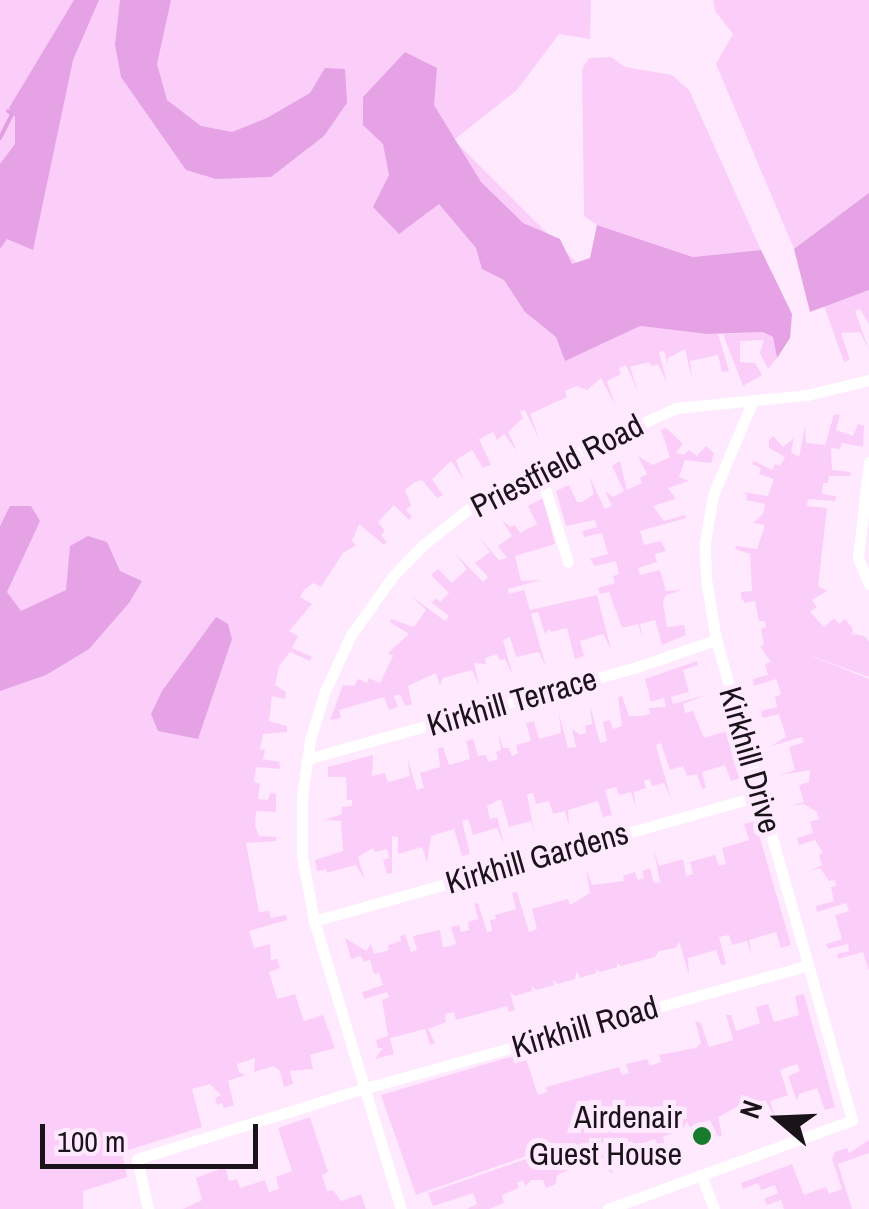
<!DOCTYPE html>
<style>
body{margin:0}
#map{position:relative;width:869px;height:1209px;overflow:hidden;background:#ffe9fe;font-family:"Archivo Narrow",sans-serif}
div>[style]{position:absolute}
.green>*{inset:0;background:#fbcefa}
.forest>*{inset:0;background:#e5a2e5}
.stream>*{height:4px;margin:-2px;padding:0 2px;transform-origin:2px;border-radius:2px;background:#e19fe2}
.street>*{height:11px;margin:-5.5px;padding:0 5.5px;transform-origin:5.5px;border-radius:5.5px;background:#fff}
.dots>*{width:28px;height:28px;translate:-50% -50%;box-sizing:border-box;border:5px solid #ffe9fe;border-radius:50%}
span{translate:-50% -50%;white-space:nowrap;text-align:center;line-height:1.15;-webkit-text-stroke:10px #ffe9fe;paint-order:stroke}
.street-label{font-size:32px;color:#1a131a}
.poi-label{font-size:32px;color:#1a131a}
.right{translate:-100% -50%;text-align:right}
.north{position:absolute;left:729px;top:1069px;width:100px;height:100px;-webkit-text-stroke:8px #ffe9fe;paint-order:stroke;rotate:289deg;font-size:28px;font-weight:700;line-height:40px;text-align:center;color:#1a131a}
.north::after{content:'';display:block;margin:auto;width:35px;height:45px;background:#1a131a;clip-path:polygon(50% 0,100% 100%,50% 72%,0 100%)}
.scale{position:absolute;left:40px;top:1124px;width:218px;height:45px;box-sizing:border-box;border:5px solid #1a131a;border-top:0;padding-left:12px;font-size:30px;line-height:35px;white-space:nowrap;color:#1a131a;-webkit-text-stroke:8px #ffe9fe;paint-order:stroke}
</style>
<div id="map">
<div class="green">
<div style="clip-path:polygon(0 0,591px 0,590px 39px,559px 34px,517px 90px,454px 140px,640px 326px,718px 334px,729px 371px,722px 372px,718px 355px,690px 361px,692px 379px,685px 349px,668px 358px,668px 365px,664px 351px,659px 352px,667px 383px,658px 364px,651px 366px,649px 362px,630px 367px,639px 394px,626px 365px,619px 368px,621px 374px,607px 381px,615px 405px,601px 378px,587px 390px,576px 386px,565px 391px,567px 397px,530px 414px,540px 441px,525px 410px,520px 411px,523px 418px,508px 432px,517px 451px,504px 434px,497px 440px,493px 432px,479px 439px,491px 465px,483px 468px,472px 450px,456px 460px,464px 480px,451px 461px,432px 479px,443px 495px,437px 498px,422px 480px,415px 482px,405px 490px,411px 505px,406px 510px,412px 517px,409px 520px,394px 505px,378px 522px,385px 531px,381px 535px,387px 542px,384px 545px,359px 524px,352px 541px,356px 545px,343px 553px,321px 587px,313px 583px,304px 590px,300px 597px,312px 604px,289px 631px,298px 636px,292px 648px,312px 657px,310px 661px,290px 652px,279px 666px,275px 685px,286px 692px,285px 699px,272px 696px,269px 721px,287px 726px,287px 732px,263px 734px,260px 749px,265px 750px,263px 759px,279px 762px,281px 769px,256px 767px,254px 782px,260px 784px,258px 799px,268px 800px,270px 793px,276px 794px,276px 812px,256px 811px,255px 825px,259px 836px,276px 837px,276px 841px,246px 843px,259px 912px,269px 911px,271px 918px,286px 915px,287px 920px,249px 931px,254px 948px,270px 944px,271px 960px,277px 959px,280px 968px,269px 972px,277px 999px,295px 994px,304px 1021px,323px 1015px,335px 1048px,310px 1055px,313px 1069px,290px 1071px,293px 1084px,284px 1087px,280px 1071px,274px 1066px,254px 1072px,255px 1058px,237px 1064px,239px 1072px,246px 1075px,228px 1081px,234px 1105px,224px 1108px,222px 1103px,217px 1105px,215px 1098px,221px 1095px,210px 1084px,192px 1089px,202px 1127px,122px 1152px,127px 1177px,83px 1191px,83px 1209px,0 1209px)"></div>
<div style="clip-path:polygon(713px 0,869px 0,869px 199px,794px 249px,716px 64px,733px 34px,715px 11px)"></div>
<div style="clip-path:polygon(611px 57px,625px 67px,672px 75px,689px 90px,761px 250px,693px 257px,597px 225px,584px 216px,582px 69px,589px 58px)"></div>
<div style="clip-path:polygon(869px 290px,869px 324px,860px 309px,855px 311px,869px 350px,860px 332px,841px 333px,850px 360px,844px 362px,824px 306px)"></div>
<div style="clip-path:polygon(763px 332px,773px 337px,777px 358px,768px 369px,760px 353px,764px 340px,740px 341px,740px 362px,755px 363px,762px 375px,743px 386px,723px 334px)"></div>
<div style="clip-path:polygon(834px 414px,840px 415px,836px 430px,853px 436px,858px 424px,864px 426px,863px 447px,842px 443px,840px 449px,831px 448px,832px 470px,851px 472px,850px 476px,829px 476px,828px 483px,823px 483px,822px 494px,836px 496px,835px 501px,808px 499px,807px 506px,827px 508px,818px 586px,827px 591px,812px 600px,817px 607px,810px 612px,824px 627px,834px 618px,839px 624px,845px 619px,853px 629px,852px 634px,864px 636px,869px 641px,869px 677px,801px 652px,869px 679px,869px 971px,863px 952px,838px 959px,837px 954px,849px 951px,848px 944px,828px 949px,826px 944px,842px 939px,835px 915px,849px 911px,846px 903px,817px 912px,816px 906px,834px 901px,831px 887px,836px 886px,835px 880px,829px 881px,820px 868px,807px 872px,822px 865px,819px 855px,823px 853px,815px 840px,799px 845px,797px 838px,813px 833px,810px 822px,819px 819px,817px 812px,804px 804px,788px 806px,804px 802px,799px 785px,809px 782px,810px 770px,779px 775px,795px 770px,789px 747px,804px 742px,802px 737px,771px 746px,786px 737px,779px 714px,763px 718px,761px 711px,777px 707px,775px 697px,781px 694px,776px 679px,754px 686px,753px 679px,768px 675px,765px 664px,771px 662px,760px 646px,764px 645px,761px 629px,766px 627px,765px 621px,759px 621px,755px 601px,745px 603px,741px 598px,741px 592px,752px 591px,750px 554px,735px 549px,736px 546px,757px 549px,764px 529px,764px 525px,753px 523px,763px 514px,765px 504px,746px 500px,747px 494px,742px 492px,768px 496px,774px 479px,759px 474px,761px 468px,752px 464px,754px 461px,772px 470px,775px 464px,780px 466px,785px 457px,769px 448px,769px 440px,773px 436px,783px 447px,794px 438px,791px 452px,799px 457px,805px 426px,806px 443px,825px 445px)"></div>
<div style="clip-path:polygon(666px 428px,683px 444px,676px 453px,684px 455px,689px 450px,697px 456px,706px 446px,714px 453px,711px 463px,685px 460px,679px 477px,689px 481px,668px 488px,676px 499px,653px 506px,664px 521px,685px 515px,686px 518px,640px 531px,644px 545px,661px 541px,666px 551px,655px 554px,657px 562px,638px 568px,640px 575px,660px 570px,666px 591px,683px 590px,666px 595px,663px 602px,667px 627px,684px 625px,686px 635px,662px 645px,655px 620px,640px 624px,643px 639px,638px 624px,622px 628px,609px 592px,600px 594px,598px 588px,615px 583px,613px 576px,619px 574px,616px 561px,595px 566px,590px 559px,608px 554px,602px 533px,584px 537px,582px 531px,597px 527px,595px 520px,566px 526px,556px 491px,569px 485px,577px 502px,582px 502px,594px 494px,589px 476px,605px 509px,612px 506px,605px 491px,613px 497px,624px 491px,612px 466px,620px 461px,627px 490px,642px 483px,640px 478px,647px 474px,638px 456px,653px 465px,670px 457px,661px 430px)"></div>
<div style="clip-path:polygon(543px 498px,555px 544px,515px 556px,521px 581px,541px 580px,508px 589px,509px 594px,524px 590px,530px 610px,597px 595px,611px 649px,603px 634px,580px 641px,584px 656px,575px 659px,567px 628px,551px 632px,549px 629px,545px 634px,538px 612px,531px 614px,546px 667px,539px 652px,516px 657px,510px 637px,503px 640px,513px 676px,505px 659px,499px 660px,497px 654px,485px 658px,486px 664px,474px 663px,479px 685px,472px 670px,443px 678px,440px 685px,436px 673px,408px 686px,412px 704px,405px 706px,400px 694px,394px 696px,398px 707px,389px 710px,384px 697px,339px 710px,341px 718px,330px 720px,343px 685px,354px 686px,358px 679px,367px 683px,369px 678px,380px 683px,393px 656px,388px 653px,409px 634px,390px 622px,391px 619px,414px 627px,426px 610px,411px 596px,445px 621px,449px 616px,432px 603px,436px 598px,440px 602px,449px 593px,431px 575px,438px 569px,452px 583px,467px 569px,455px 553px,483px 582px,488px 577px,475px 563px,490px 552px,478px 536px,499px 560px,507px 558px,498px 546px,512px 536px,502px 520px,510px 527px,515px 525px,520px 533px,537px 524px,528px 506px)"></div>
<div style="clip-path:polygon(697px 661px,698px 665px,683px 670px,689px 692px,671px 697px,673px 704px,706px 695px,683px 704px,685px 713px,693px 711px,704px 738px,727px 731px,741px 778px,731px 781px,725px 765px,702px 772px,706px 788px,702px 789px,697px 774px,687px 776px,683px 766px,670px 770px,661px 743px,656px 745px,671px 798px,664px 783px,652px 786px,650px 779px,644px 781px,646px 788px,634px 792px,636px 808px,631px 792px,619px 795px,616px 787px,605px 790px,612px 815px,603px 817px,598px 801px,568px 810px,569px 827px,565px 811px,553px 814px,549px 801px,536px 804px,533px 793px,527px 794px,535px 836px,531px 821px,509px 827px,501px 799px,487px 806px,490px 819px,497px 817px,504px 844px,497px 828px,473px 835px,468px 819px,462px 821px,470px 854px,462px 856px,454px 829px,431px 836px,427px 863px,422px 847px,398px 854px,398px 837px,392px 836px,392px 873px,387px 874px,383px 860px,389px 858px,387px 849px,375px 852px,373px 848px,358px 857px,365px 880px,356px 865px,327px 873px,326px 869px,317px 871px,315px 860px,343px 851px,341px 821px,325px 820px,342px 814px,342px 807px,352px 806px,352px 800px,347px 800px,346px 777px,328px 777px,328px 767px,373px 755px,372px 776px,385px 773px,388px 782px,410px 776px,407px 757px,417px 790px,424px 788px,420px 773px,440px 767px,438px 748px,443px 747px,449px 765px,470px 759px,466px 741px,473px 739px,478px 756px,486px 755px,488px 762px,498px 759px,496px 752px,501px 750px,498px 732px,503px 748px,509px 748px,512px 756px,518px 753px,516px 745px,531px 741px,526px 723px,534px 721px,539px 739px,561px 733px,559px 714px,568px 748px,576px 747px,572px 729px,580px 735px,586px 733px,585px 726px,592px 724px,590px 705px,600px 743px,607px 741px,603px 722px,610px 720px,613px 729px,622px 726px,618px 697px,622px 696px,629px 716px,641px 716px,650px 714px,649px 708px,666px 707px,664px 698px,651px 702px,645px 679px)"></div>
<div style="clip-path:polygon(755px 821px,791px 945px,781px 948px,776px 932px,749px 940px,752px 956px,747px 941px,732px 945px,729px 935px,719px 937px,726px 964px,721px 965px,716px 950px,688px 958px,689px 975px,679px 941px,676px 948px,659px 951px,655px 957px,621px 966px,617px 963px,617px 967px,600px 972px,596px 969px,596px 973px,580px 978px,577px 971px,575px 979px,558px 984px,553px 980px,554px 985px,536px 990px,532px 986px,532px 991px,515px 996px,510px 992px,515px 1010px,509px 1012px,507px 1006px,456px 1020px,454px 1012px,445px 1014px,446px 1022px,428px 1029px,435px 1043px,430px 1045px,425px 1029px,398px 1036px,390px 1038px,394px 1054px,375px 1059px,383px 1048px,378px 1048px,376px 1040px,388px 1036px,382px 1000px,389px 997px,387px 992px,364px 999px,362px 992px,383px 985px,379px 973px,374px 974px,370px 960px,364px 962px,361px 956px,351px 959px,345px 938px,366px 951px,371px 944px,374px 954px,389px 950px,388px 945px,401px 941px,400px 936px,405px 934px,411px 952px,417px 950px,413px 936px,440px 930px,443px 947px,450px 946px,456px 944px,451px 927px,459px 925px,461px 932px,469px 930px,468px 922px,478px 919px,474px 904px,478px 903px,487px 932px,492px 931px,490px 920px,496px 919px,495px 915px,516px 909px,512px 893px,517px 892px,529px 932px,537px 929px,532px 909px,568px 899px,570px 905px,590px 893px,586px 869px,592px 885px,624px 881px,623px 876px,635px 872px,638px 880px,644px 878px,642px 871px,650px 868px,654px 883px,660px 882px,654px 850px,659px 866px,683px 859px,686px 876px,693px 874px,690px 862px,715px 855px,719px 866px,726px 864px,722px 848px,749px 840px,744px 824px)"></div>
<div style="clip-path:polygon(804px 994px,835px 1107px,825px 1110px,817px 1088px,799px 1094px,797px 1101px,788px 1076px,800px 1071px,797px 1064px,780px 1070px,788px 1095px,770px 1101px,775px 1117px,765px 1100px,744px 1107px,742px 1104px,718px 1117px,722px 1135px,718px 1137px,710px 1120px,690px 1127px,687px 1122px,683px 1129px,663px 1137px,667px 1155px,663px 1157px,655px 1139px,635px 1146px,632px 1141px,627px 1143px,628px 1148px,609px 1156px,613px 1174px,589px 1156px,572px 1162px,573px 1168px,557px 1175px,556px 1184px,546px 1188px,543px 1180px,531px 1180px,525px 1186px,523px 1180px,517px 1183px,519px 1188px,502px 1195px,504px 1203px,489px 1209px,467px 1209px,477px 1204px,473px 1193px,433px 1206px,428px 1193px,555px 1149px,555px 1146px,416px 1195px,381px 1095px,524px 1053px,538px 1095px,547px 1092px,546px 1087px,619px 1067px,622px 1075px,629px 1073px,626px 1064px,647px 1059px,650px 1066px,661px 1062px,659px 1055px,696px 1048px,701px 1043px,695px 1021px,701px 1023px,709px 1047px,733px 1040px,726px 1015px,731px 1015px,736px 1031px,760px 1023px,756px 1007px,768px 1004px,774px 1022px,799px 1015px,795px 996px)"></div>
<div style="clip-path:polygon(310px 1117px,328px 1172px,322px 1175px,327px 1191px,333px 1190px,341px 1201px,361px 1194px,366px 1209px,183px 1209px,202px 1200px,196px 1178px,225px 1167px,229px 1181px,237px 1179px,240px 1188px,265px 1180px,269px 1192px,279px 1189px,276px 1177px,292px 1171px,278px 1128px)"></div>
<div style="clip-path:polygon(869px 1140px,869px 1153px,838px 1164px,852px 1209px,784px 1209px,781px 1200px,767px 1205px,764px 1199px,778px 1193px,775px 1185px,761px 1190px,758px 1183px,743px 1189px,741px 1183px,792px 1164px,804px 1195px,826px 1187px,829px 1194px,842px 1189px,832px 1159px,835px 1152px,847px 1148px,849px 1153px)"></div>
</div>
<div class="forest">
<div style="clip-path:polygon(74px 0,99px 0,73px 60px,33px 250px,7px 239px,0 249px,0 164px,15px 144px,15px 117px,9px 108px)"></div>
<div style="clip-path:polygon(120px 0,171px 0,157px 64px,167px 100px,201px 126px,232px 132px,267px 118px,310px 93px,325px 68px,345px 69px,347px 103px,324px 136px,271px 177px,216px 179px,186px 170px,121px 77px,115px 45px)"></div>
<div style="clip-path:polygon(405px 52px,437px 68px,434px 105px,481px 182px,523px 223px,560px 239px,572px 264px,590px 258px,597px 225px,693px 257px,761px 250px,792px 314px,790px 338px,777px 358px,773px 337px,763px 332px,708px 334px,640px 326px,565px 361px,556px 337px,525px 312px,504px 280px,482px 269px,476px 248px,439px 204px,399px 234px,373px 207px,389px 175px,383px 144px,363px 125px,363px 97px)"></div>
<div style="clip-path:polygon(869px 193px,869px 290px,810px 312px,794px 249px)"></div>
<div style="clip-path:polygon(10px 506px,31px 506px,40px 521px,7px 592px,21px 611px,66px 590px,70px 546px,88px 536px,107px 542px,120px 571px,142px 581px,129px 603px,89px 649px,46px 675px,0 691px,0 526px)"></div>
<div style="clip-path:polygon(216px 617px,228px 624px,232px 639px,198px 739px,158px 731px,151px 714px,162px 691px)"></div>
</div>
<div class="stream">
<div style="left:0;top:138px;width:27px;rotate:-63deg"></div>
<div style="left:12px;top:114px;width:5px;rotate:-143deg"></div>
</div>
<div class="street">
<div style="left:869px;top:462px;width:97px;rotate:96.5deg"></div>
<div style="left:858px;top:558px;width:28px;rotate:67deg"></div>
<div style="left:539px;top:470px;width:96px;rotate:72.5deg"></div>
<div style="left:307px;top:759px;width:339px;rotate:-15.6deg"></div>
<div style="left:634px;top:668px;width:87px;rotate:-18.9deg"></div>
<div style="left:314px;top:921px;width:464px;rotate:-15.7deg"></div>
<div style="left:701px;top:1175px;width:36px;rotate:69deg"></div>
<div style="left:148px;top:1209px;width:51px;rotate:-102.4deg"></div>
<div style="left:137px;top:1159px;width:236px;rotate:-17.3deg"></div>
<div style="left:362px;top:1089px;width:463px;rotate:-15.5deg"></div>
<div style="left:401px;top:1209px;width:301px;rotate:-106.8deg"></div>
<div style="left:314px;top:921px;width:66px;rotate:-100.5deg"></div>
<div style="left:302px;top:856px;width:59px;rotate:-90deg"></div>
<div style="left:302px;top:797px;width:58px;rotate:-82deg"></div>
<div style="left:310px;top:740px;width:51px;rotate:-73deg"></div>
<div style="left:325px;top:691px;width:62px;rotate:-65.1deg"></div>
<div style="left:351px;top:635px;width:71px;rotate:-54.7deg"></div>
<div style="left:392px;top:577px;width:45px;rotate:-45.9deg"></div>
<div style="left:423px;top:545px;width:56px;rotate:-38.5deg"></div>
<div style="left:467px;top:510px;width:82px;rotate:-29.1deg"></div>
<div style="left:539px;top:470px;width:150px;rotate:-24.3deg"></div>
<div style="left:676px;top:408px;width:132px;rotate:-5.7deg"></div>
<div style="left:807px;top:395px;width:64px;rotate:-13.6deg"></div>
<div style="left:608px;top:1209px;width:260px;rotate:-20deg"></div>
<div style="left:852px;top:1120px;width:499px;rotate:-105.8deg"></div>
<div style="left:716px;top:640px;width:62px;rotate:-99.3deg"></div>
<div style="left:706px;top:579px;width:37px;rotate:-92deg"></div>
<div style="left:705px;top:542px;width:48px;rotate:-80.3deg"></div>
<div style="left:713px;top:495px;width:103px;rotate:-67.2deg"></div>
</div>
<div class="dots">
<div style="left:702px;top:1136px;background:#167b2d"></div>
</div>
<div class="street-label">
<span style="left:557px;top:466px;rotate:-27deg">Priestfield Road</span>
<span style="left:512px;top:702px;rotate:-16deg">Kirkhill Terrace</span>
<span style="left:750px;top:760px;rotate:74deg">Kirkhill Drive</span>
<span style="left:537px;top:858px;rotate:-16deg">Kirkhill Gardens</span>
<span style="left:585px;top:1027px;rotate:-16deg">Kirkhill Road</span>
</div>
<div class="poi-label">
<span class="right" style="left:682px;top:1136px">Airdenair<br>Guest House</span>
</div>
<div class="north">N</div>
<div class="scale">100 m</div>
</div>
